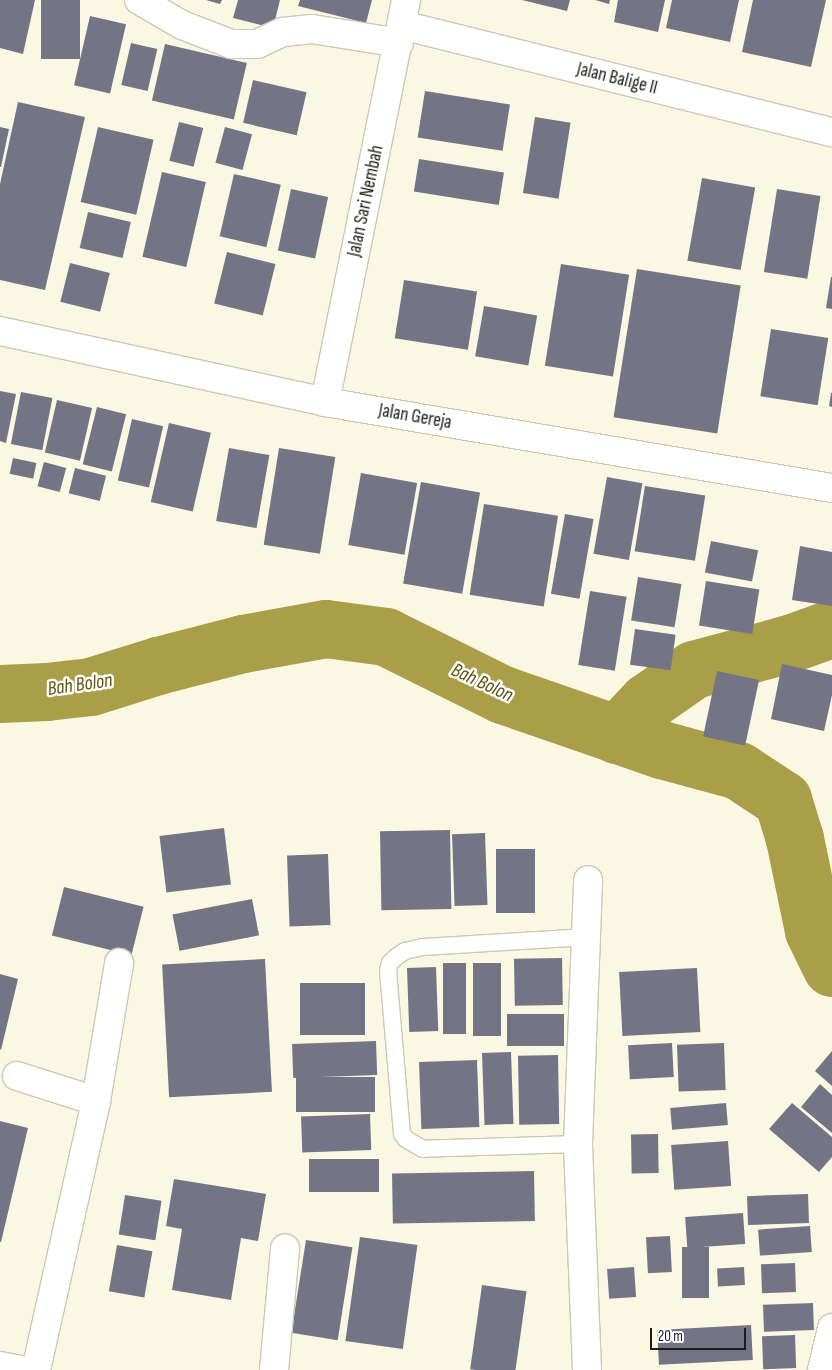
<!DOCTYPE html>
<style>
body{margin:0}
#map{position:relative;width:832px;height:1370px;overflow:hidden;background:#faf8e3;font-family:"Sofia Sans Condensed",sans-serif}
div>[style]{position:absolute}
.river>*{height:58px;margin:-29px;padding:0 29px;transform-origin:29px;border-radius:29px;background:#ab9e49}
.building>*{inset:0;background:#737587;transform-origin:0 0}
.roads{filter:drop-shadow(1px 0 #cbc9b4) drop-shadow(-1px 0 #cbc9b4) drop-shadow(0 1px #cbc9b4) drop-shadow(0 -1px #cbc9b4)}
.service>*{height:16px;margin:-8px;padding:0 8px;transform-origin:8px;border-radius:8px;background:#fff}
.minor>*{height:28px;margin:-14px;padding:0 14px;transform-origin:14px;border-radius:14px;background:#fff}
.primary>*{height:28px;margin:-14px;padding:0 14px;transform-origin:14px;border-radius:14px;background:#fff}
span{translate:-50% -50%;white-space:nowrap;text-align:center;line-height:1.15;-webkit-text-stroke:5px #fff;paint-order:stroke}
.street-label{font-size:19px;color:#1d1c15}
.water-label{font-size:20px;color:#5b5210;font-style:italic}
.scale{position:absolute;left:650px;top:1328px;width:96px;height:22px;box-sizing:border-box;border:2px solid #1d1c15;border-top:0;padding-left:6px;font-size:15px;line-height:18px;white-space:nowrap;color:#1d1c15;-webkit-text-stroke:4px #fff;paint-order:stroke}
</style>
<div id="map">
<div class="river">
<div style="left:0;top:694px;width:47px;rotate:-2.4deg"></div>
<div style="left:47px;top:692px;width:44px;rotate:-6.5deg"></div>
<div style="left:91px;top:687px;width:70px;rotate:-17.4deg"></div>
<div style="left:158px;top:666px;width:88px;rotate:-14.5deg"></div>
<div style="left:243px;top:644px;width:84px;rotate:-10.2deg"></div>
<div style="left:326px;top:629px;width:61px;rotate:7.6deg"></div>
<div style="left:386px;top:637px;width:131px;rotate:26.4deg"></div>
<div style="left:503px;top:695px;width:168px;rotate:19.1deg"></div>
<div style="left:662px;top:750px;width:80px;rotate:15.3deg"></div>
<div style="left:739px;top:771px;width:53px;rotate:33.4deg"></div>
<div style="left:783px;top:800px;width:41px;rotate:72.9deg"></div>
<div style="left:795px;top:839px;width:94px;rotate:78.3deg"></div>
<div style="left:814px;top:931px;width:41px;rotate:64.1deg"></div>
<div style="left:617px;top:735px;width:45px;rotate:-46.8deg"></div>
<div style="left:648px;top:702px;width:56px;rotate:-34.8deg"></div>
<div style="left:694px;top:670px;width:99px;rotate:-15.2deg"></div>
<div style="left:790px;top:644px;width:45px;rotate:-19.7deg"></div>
</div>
<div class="building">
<div style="clip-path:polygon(0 0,35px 0,23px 54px,0 48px)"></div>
<div style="left:41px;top:0;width:39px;height:59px"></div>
<div style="clip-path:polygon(206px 0,222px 0,220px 4px)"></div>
<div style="clip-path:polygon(238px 0,280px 0,273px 28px,233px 18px)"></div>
<div style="clip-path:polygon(300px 0,372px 0,366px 23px,298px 6px)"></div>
<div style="clip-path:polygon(522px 0,570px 0,567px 11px)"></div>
<div style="clip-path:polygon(595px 0,610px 0,609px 4px)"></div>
<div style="clip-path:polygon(618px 0,665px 0,658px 32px,614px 22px)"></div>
<div style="clip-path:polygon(672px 0,739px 0,730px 42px,666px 28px)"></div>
<div style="clip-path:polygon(753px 0,826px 0,811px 67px,742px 52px)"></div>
<div style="left:90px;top:16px;width:37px;height:71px;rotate:13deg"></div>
<div style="left:131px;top:43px;width:27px;height:43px;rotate:13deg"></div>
<div style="left:165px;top:44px;width:84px;height:58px;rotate:13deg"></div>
<div style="left:253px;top:80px;width:55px;height:44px;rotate:13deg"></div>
<div style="left:425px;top:91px;width:86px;height:47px;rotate:9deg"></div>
<div style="clip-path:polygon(18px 102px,85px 117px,45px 290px,0 280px,0 184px)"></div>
<div style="left:535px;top:117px;width:36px;height:77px;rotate:9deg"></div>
<div style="left:179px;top:122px;width:25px;height:40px;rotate:14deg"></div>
<div style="clip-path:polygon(0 127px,9px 129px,1px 167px,0 167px)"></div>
<div style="left:98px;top:127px;width:57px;height:77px;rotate:13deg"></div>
<div style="left:225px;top:127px;width:28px;height:37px;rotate:15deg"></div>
<div style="left:419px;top:159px;width:86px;height:33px;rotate:9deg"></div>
<div style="left:162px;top:172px;width:45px;height:87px;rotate:13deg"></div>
<div style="left:234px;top:174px;width:48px;height:64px;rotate:13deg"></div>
<div style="left:702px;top:178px;width:54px;height:84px;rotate:10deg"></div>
<div style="left:291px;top:189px;width:38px;height:63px;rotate:12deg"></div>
<div style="left:777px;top:189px;width:44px;height:84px;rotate:9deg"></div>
<div style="left:88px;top:212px;width:44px;height:37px;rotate:13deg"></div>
<div style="left:227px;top:252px;width:50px;height:53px;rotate:14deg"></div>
<div style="left:70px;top:263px;width:41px;height:40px;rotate:14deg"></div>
<div style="left:561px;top:264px;width:69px;height:103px;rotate:9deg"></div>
<div style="left:637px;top:269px;width:105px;height:150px;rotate:9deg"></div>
<div style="clip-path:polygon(831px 277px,832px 277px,832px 309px,826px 308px)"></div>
<div style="left:404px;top:280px;width:74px;height:59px;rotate:9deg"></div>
<div style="left:484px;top:306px;width:54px;height:51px;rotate:10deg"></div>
<div style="left:771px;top:329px;width:58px;height:68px;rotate:9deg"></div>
<div style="clip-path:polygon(0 391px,16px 394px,6px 443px,0 441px)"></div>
<div style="left:21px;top:392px;width:32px;height:53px;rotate:11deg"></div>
<div style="clip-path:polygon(831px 393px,832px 393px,832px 407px,829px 406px)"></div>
<div style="left:57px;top:400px;width:36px;height:54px;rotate:13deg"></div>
<div style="left:97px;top:407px;width:30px;height:59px;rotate:14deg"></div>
<div style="left:132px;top:419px;width:32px;height:63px;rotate:13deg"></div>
<div style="left:169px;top:423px;width:43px;height:81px;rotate:13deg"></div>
<div style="left:229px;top:448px;width:41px;height:74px;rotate:10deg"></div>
<div style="left:279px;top:448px;width:57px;height:98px;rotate:9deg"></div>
<div style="left:13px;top:458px;width:24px;height:16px;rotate:12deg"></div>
<div style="left:44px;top:462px;width:23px;height:25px;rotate:15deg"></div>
<div style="left:75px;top:468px;width:32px;height:26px;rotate:14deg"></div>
<div style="left:361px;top:473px;width:57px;height:73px;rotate:10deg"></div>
<div style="left:607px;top:477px;width:36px;height:78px;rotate:10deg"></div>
<div style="left:421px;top:482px;width:60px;height:103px;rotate:10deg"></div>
<div style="left:645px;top:486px;width:61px;height:66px;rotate:9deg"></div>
<div style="left:484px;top:504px;width:75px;height:92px;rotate:9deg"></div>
<div style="left:565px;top:514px;width:29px;height:81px;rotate:10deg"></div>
<div style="left:711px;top:541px;width:48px;height:32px;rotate:11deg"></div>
<div style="clip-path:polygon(800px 546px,832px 552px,832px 606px,792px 600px)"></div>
<div style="left:638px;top:577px;width:44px;height:44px;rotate:9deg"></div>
<div style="left:706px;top:581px;width:54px;height:45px;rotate:9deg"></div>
<div style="left:590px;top:591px;width:37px;height:75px;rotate:9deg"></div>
<div style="left:635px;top:629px;width:41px;height:36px;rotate:8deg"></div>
<div style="clip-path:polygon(782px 664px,832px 675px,832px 695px,824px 731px,771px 719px)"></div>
<div style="left:717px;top:671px;width:43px;height:67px;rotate:12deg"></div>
<div style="left:224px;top:828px;width:57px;height:65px;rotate:83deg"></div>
<div style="left:450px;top:830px;width:79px;height:70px;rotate:89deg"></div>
<div style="left:485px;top:833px;width:72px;height:33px;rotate:88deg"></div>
<div style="left:496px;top:849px;width:39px;height:64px"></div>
<div style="left:328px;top:854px;width:71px;height:41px;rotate:88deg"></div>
<div style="left:64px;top:887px;width:82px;height:50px;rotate:14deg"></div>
<div style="left:252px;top:899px;width:37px;height:81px;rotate:79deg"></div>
<div style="left:562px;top:958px;width:47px;height:48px;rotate:89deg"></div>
<div style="left:265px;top:959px;width:133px;height:103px;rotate:87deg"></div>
<div style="left:443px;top:963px;width:23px;height:71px"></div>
<div style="left:473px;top:963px;width:28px;height:73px"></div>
<div style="left:436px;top:967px;width:64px;height:29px;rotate:88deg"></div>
<div style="left:697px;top:968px;width:64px;height:78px;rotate:87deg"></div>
<div style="clip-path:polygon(0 974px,18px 979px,1px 1050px,0 1049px)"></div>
<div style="left:300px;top:983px;width:65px;height:52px"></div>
<div style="left:507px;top:1014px;width:57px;height:32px"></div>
<div style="left:376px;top:1041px;width:34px;height:84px;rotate:88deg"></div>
<div style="left:672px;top:1043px;width:34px;height:44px;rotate:87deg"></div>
<div style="left:724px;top:1043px;width:47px;height:47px;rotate:88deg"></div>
<div style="clip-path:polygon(832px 1051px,832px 1086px,815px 1071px)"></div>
<div style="left:511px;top:1052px;width:72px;height:29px;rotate:88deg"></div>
<div style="left:558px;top:1055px;width:69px;height:40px;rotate:89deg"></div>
<div style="left:477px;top:1060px;width:67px;height:58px;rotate:88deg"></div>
<div style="left:375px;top:1077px;width:35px;height:79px;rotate:90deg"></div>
<div style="clip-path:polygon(820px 1084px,832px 1095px,832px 1133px,801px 1107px)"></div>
<div style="left:726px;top:1103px;width:22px;height:56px;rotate:85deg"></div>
<div style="clip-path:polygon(792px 1103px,832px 1137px,832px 1157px,819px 1172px,769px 1129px)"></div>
<div style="left:370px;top:1114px;width:36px;height:69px;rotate:88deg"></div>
<div style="clip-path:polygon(0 1121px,28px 1128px,1px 1242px,0 1242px)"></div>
<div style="left:658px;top:1134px;width:39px;height:27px;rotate:89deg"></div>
<div style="left:728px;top:1141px;width:45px;height:57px;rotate:86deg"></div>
<div style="left:379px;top:1159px;width:33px;height:70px;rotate:90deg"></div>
<div style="left:534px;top:1171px;width:50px;height:142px;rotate:89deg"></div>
<div style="clip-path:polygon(174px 1179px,266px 1194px,258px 1241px,241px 1238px,231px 1300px,172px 1290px,182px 1229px,166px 1226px)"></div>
<div style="left:808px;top:1194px;width:29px;height:61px;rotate:88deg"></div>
<div style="left:125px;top:1195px;width:37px;height:40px;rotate:9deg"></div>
<div style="left:743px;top:1213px;width:31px;height:58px;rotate:86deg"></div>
<div style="left:810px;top:1226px;width:26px;height:52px;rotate:86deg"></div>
<div style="left:670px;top:1236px;width:36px;height:24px;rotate:87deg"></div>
<div style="left:360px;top:1237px;width:58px;height:105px;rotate:8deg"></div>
<div style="left:306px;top:1240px;width:47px;height:94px;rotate:9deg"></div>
<div style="left:117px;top:1245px;width:36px;height:47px;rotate:10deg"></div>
<div style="left:682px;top:1247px;width:27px;height:51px"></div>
<div style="left:795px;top:1263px;width:29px;height:34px;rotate:88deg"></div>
<div style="left:634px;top:1267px;width:30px;height:27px;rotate:86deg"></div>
<div style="left:744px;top:1267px;width:18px;height:27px;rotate:87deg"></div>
<div style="left:482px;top:1285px;width:45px;height:85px;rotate:8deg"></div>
<div style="left:813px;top:1303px;width:27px;height:50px;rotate:88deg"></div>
<div style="left:751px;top:1325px;width:35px;height:94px;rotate:87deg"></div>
<div style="left:795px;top:1335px;width:33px;height:33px;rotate:88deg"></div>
</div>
<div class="roads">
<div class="service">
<div style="left:578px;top:1144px;width:155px;rotate:178.2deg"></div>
<div style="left:423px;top:1149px;width:20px;rotate:-150deg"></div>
<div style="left:406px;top:1139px;width:6px;rotate:-129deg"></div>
<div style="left:402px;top:1134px;width:164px;rotate:-94.9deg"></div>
<div style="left:388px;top:971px;width:8px;rotate:-76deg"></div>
<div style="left:390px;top:963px;width:8px;rotate:-45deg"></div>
<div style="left:396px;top:957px;width:11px;rotate:-34deg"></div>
<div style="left:405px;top:951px;width:18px;rotate:-13deg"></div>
<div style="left:423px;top:947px;width:164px;rotate:-3.5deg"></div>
</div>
<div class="minor">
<div style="left:139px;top:0;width:50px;rotate:30.2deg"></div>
<div style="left:182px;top:25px;width:53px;rotate:21.2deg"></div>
<div style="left:231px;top:44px;width:26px"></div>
<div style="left:257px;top:44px;width:29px;rotate:-25deg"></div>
<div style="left:283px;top:32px;width:29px;rotate:-6deg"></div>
<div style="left:312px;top:29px;width:88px;rotate:9.1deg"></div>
<div style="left:402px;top:25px;width:443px;rotate:14deg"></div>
<div style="left:325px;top:402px;width:410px;rotate:-78.6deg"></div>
<div style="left:17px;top:1076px;width:83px;rotate:17.6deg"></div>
<div style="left:0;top:1366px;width:20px;rotate:11deg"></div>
<div style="left:36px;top:1370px;width:276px;rotate:-77.4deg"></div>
<div style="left:96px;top:1101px;width:140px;rotate:-80.5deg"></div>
<div style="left:274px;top:1370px;width:122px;rotate:-84.8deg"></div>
<div style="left:587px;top:1370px;width:226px;rotate:-92.3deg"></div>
<div style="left:578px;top:1144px;width:264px;rotate:-87.8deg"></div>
<div style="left:822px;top:1370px;width:43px;rotate:-76.6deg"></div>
</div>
<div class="primary">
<div style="left:0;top:331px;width:333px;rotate:12.3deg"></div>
<div style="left:325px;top:402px;width:514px;rotate:9.63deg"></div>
</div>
</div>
<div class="street-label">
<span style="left:617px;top:79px;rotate:14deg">Jalan Balige II</span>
<span style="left:366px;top:201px;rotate:-78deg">Jalan Sari Nembah</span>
<span style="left:415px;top:417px;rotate:10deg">Jalan Gereja</span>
</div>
<div class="water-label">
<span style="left:482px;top:683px;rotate:25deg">Bah Bolon</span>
<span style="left:80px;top:685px;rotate:-8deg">Bah Bolon</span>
</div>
<div class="scale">20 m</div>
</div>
